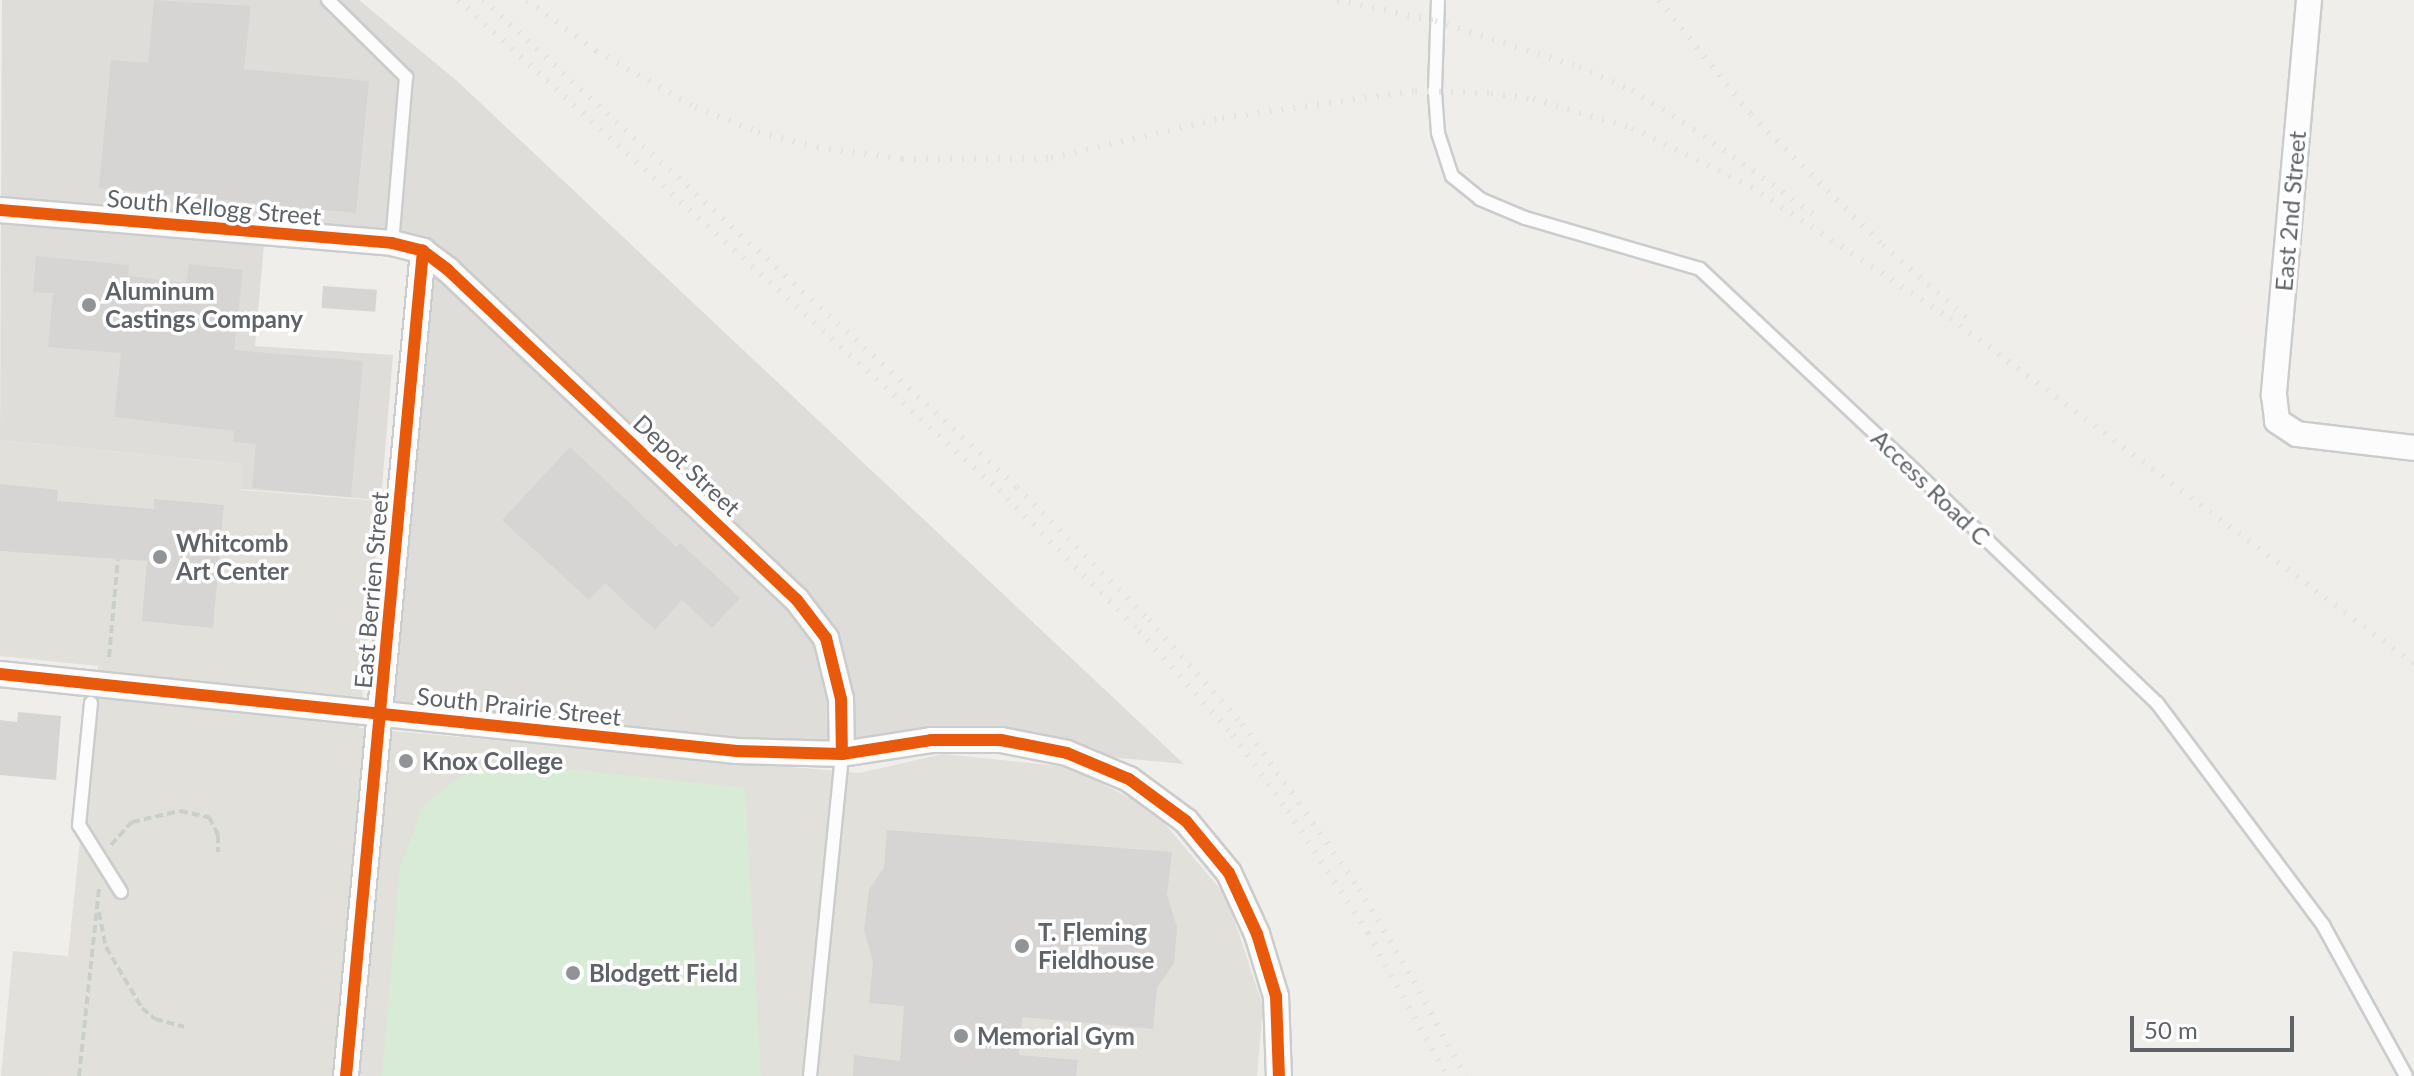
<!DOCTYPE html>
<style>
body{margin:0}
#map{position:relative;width:2414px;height:1076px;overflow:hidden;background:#efeeea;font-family:Lato,sans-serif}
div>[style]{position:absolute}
.industrial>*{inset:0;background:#dfddda}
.education>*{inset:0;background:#e2e0da}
.green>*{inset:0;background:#d8ebd6}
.building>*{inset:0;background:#d6d5d3;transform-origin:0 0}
.path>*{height:4px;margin-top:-2px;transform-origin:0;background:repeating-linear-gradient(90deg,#cacfcc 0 8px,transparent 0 12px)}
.roads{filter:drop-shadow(2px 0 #cbcccc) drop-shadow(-2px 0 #cbcccc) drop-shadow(0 2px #cbcccc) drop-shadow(0 -2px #cbcccc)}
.service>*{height:12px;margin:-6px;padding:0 6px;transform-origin:6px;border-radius:6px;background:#fdfcfc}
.minor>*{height:24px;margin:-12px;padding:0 12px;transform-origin:12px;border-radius:12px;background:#fdfcfc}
.rail>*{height:6px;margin-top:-3px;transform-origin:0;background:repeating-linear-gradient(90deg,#e4e4e4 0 2px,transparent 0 12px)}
.cycleway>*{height:12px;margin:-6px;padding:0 6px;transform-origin:6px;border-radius:6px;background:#e8590c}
.dots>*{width:22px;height:22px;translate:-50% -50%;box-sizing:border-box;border:4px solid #fff;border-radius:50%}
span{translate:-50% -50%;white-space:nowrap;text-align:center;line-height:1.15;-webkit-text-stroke:7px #fff;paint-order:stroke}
.street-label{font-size:24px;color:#5f6368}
.poi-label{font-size:24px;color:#5f6368;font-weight:700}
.left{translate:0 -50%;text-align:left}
.scale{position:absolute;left:2130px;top:1016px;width:164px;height:36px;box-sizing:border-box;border:4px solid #5f6368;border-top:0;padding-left:10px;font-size:24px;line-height:28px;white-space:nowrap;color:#5f6368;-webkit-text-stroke:6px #fff;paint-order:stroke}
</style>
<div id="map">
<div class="industrial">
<div style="clip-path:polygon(2px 0,359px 0,456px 80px,1184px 764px,1067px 753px,1001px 740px,842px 754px,382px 713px,423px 252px,265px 234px,255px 346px,393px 355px,381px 500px,241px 489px,242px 464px,0 440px)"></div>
</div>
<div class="education">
<div style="clip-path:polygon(0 440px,243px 464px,241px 490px,381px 501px,359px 728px,859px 773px,943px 754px,1069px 767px,1153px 810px,1226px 896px,1263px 1006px,1257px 1076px,1px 1076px,13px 951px,68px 956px,98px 666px,0 656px)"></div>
</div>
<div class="green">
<div style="clip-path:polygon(540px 766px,745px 788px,761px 1076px,382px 1076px,400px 869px,423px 805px,472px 769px)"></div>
</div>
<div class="building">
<div style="clip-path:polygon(154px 0,251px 6px,244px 69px,369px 81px,356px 213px,99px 188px,111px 60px,148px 63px)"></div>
<div style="clip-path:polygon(36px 256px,129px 265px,128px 276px,186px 283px,189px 264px,243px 270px,234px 350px,363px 361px,351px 497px,252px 488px,256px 444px,233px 442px,234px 431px,114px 417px,121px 353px,48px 347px,53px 293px,33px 292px)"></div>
<div style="left:323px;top:286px;width:54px;height:22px;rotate:4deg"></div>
<div style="clip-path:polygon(570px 447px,676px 547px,680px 543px,740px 598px,712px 628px,682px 600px,655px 630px,605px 583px,589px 600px,502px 520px)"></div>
<div style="clip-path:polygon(0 484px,58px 490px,57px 501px,154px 509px,154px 499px,224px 505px,213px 628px,142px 621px,147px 561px,0 551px)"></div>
<div style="clip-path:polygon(18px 712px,61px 716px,56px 780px,0 775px,0 720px,17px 722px)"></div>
<div style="clip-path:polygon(887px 830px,1172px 852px,1167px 895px,1177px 927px,1174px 963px,1157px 988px,1153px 1029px,1022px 1017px,1019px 1055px,1078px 1060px,1076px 1076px,853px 1076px,854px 1055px,900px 1061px,904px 1006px,869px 1003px,873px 962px,864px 930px,869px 890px,884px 867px)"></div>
</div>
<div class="path">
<div style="left:109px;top:657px;width:98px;rotate:-84.8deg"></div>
<div style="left:111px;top:845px;width:31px;rotate:-48deg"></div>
<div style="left:132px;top:822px;width:49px;rotate:-12.9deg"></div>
<div style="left:180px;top:811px;width:30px;rotate:12deg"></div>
<div style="left:209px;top:817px;width:20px;rotate:63deg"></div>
<div style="left:218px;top:835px;width:17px;rotate:90deg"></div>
<div style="left:99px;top:912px;width:36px;rotate:79deg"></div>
<div style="left:106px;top:947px;width:71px;rotate:59.5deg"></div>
<div style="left:142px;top:1008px;width:17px;rotate:40deg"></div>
<div style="left:155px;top:1019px;width:30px;rotate:15deg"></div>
<div style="left:79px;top:1076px;width:189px;rotate:-83.9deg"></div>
</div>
<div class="roads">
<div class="service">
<div style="left:328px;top:0;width:110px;rotate:44.6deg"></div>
<div style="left:406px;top:77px;width:167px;rotate:94.8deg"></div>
<div style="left:1438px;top:0;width:92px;rotate:91.9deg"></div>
<div style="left:1435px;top:92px;width:41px;rotate:85.8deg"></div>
<div style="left:1438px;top:133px;width:45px;rotate:72deg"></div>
<div style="left:1452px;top:176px;width:36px;rotate:39deg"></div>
<div style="left:1480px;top:199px;width:49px;rotate:22.9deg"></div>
<div style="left:1525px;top:218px;width:182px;rotate:16.2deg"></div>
<div style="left:1700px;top:269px;width:299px;rotate:43.2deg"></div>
<div style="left:1918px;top:474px;width:331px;rotate:43.8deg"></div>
<div style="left:2157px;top:703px;width:277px;rotate:53.2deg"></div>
<div style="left:2323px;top:925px;width:172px;rotate:61.2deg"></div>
<div style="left:91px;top:703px;width:123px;rotate:95.6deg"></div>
<div style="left:79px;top:825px;width:79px;rotate:57.9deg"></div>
<div style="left:810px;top:1076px;width:324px;rotate:-84.3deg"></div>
</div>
<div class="minor">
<div style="left:2309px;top:0;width:397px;rotate:95.1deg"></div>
<div style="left:2274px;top:395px;width:26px;rotate:83deg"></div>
<div style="left:2277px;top:421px;width:24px;rotate:33deg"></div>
<div style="left:2297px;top:434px;width:118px;rotate:6.8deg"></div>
<div style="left:0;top:210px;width:393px;rotate:4.8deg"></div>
<div style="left:392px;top:243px;width:32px;rotate:14deg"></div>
<div style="left:423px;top:251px;width:31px;rotate:37deg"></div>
<div style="left:448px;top:270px;width:480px;rotate:43.4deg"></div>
<div style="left:797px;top:600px;width:48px;rotate:52.7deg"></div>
<div style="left:826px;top:638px;width:63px;rotate:76.2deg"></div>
<div style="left:841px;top:699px;width:55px;rotate:89deg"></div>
<div style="left:0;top:674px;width:741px;rotate:5.96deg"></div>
<div style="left:737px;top:751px;width:105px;rotate:1.6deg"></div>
<div style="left:842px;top:754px;width:90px;rotate:-8.9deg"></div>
<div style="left:931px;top:740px;width:70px"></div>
<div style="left:1001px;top:740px;width:67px;rotate:11.1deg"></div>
<div style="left:1067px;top:753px;width:67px;rotate:22.8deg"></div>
<div style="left:1129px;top:779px;width:71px;rotate:36.4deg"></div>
<div style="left:1186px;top:821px;width:67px;rotate:50.4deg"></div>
<div style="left:1229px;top:873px;width:67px;rotate:65.3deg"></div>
<div style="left:1257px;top:934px;width:65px;rotate:73deg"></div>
<div style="left:1276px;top:996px;width:80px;rotate:87.9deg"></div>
<div style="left:346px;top:1076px;width:829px;rotate:-84.67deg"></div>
</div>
</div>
<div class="rail">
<div style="left:458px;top:0;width:730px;rotate:42.17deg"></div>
<div style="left:999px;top:490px;width:199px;rotate:45.2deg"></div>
<div style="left:1139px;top:631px;width:140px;rotate:47.9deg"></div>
<div style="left:1233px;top:735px;width:94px;rotate:54.1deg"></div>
<div style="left:1288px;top:811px;width:146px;rotate:56.7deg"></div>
<div style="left:1368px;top:933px;width:163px;rotate:61.1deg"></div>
<div style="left:483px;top:0;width:723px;rotate:42.36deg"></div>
<div style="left:1017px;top:487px;width:187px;rotate:45.2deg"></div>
<div style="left:1149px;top:620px;width:140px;rotate:48.2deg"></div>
<div style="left:1242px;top:724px;width:97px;rotate:54.2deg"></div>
<div style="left:1299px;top:803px;width:105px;rotate:55.1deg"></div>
<div style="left:1359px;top:889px;width:107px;rotate:59.1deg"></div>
<div style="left:1414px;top:981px;width:108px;rotate:61.8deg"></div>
<div style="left:527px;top:0;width:86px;rotate:36.5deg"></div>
<div style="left:596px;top:51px;width:114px;rotate:29.5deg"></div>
<div style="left:695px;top:107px;width:68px;rotate:21.6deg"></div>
<div style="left:758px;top:132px;width:61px;rotate:14.3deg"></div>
<div style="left:817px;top:147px;width:86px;rotate:8deg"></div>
<div style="left:902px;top:159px;width:149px;rotate:-0.4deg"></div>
<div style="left:1051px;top:158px;width:176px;rotate:-13.2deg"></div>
<div style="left:1222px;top:118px;width:195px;rotate:-8deg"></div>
<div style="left:1415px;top:91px;width:76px;rotate:1.5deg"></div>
<div style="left:1491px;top:93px;width:42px;rotate:8.1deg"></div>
<div style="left:1533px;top:99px;width:103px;rotate:16.3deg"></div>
<div style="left:1632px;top:128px;width:133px;rotate:26.4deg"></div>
<div style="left:1751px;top:187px;width:238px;rotate:33.4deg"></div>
<div style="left:1950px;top:318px;width:579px;rotate:36.71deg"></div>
<div style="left:1337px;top:0;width:100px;rotate:12.1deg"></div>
<div style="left:1435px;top:21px;width:151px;rotate:17.7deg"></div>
<div style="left:1579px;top:67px;width:58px;rotate:23.5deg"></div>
<div style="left:1632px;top:90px;width:73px;rotate:32.2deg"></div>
<div style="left:1694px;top:129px;width:146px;rotate:35.5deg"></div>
<div style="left:1659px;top:0;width:147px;rotate:51.3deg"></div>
<div style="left:1751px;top:115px;width:185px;rotate:44.6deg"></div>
<div style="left:1883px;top:245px;width:114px;rotate:41.1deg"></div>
</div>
<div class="cycleway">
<div style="left:0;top:210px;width:393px;rotate:4.8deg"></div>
<div style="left:392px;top:243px;width:32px;rotate:14deg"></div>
<div style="left:423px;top:251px;width:31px;rotate:37deg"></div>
<div style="left:448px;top:270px;width:480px;rotate:43.4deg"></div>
<div style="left:797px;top:600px;width:48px;rotate:52.7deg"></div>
<div style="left:826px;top:638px;width:63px;rotate:76.2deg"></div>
<div style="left:841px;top:699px;width:55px;rotate:89deg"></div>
<div style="left:0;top:674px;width:741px;rotate:5.96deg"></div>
<div style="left:737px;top:751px;width:105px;rotate:1.6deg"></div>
<div style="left:842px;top:754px;width:90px;rotate:-8.9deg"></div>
<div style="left:931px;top:740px;width:70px"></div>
<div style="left:1001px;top:740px;width:67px;rotate:11.1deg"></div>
<div style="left:1067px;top:753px;width:67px;rotate:22.8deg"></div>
<div style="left:1129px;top:779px;width:71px;rotate:36.4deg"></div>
<div style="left:1186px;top:821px;width:67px;rotate:50.4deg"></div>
<div style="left:1229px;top:873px;width:67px;rotate:65.3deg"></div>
<div style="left:1257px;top:934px;width:65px;rotate:73deg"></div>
<div style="left:1276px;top:996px;width:80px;rotate:87.9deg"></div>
<div style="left:346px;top:1076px;width:829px;rotate:-84.67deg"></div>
</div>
<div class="dots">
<div style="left:89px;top:305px;background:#919496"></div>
<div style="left:160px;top:557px;background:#919496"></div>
<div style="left:406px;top:761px;background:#919496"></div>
<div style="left:1022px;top:946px;background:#919496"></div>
<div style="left:573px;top:973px;background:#919496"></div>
<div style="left:961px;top:1036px;background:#919496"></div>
</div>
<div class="street-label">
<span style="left:214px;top:207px;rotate:5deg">South Kellogg Street</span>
<span style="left:2290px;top:211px;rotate:-85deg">East 2nd Street</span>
<span style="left:687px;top:465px;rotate:43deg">Depot Street</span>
<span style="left:1931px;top:487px;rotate:44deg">Access Road C</span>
<span style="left:371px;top:590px;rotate:-85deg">East Berrien Street</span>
<span style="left:519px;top:706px;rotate:6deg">South Prairie Street</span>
</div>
<div class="poi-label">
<span class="left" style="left:105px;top:305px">Aluminum<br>Castings Company</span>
<span class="left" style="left:176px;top:557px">Whitcomb<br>Art Center</span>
<span class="left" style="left:422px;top:761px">Knox College</span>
<span class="left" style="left:1038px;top:946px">T. Fleming<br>Fieldhouse</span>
<span class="left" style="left:589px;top:973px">Blodgett Field</span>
<span class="left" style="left:977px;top:1036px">Memorial Gym</span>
</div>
<div class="scale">50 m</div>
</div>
